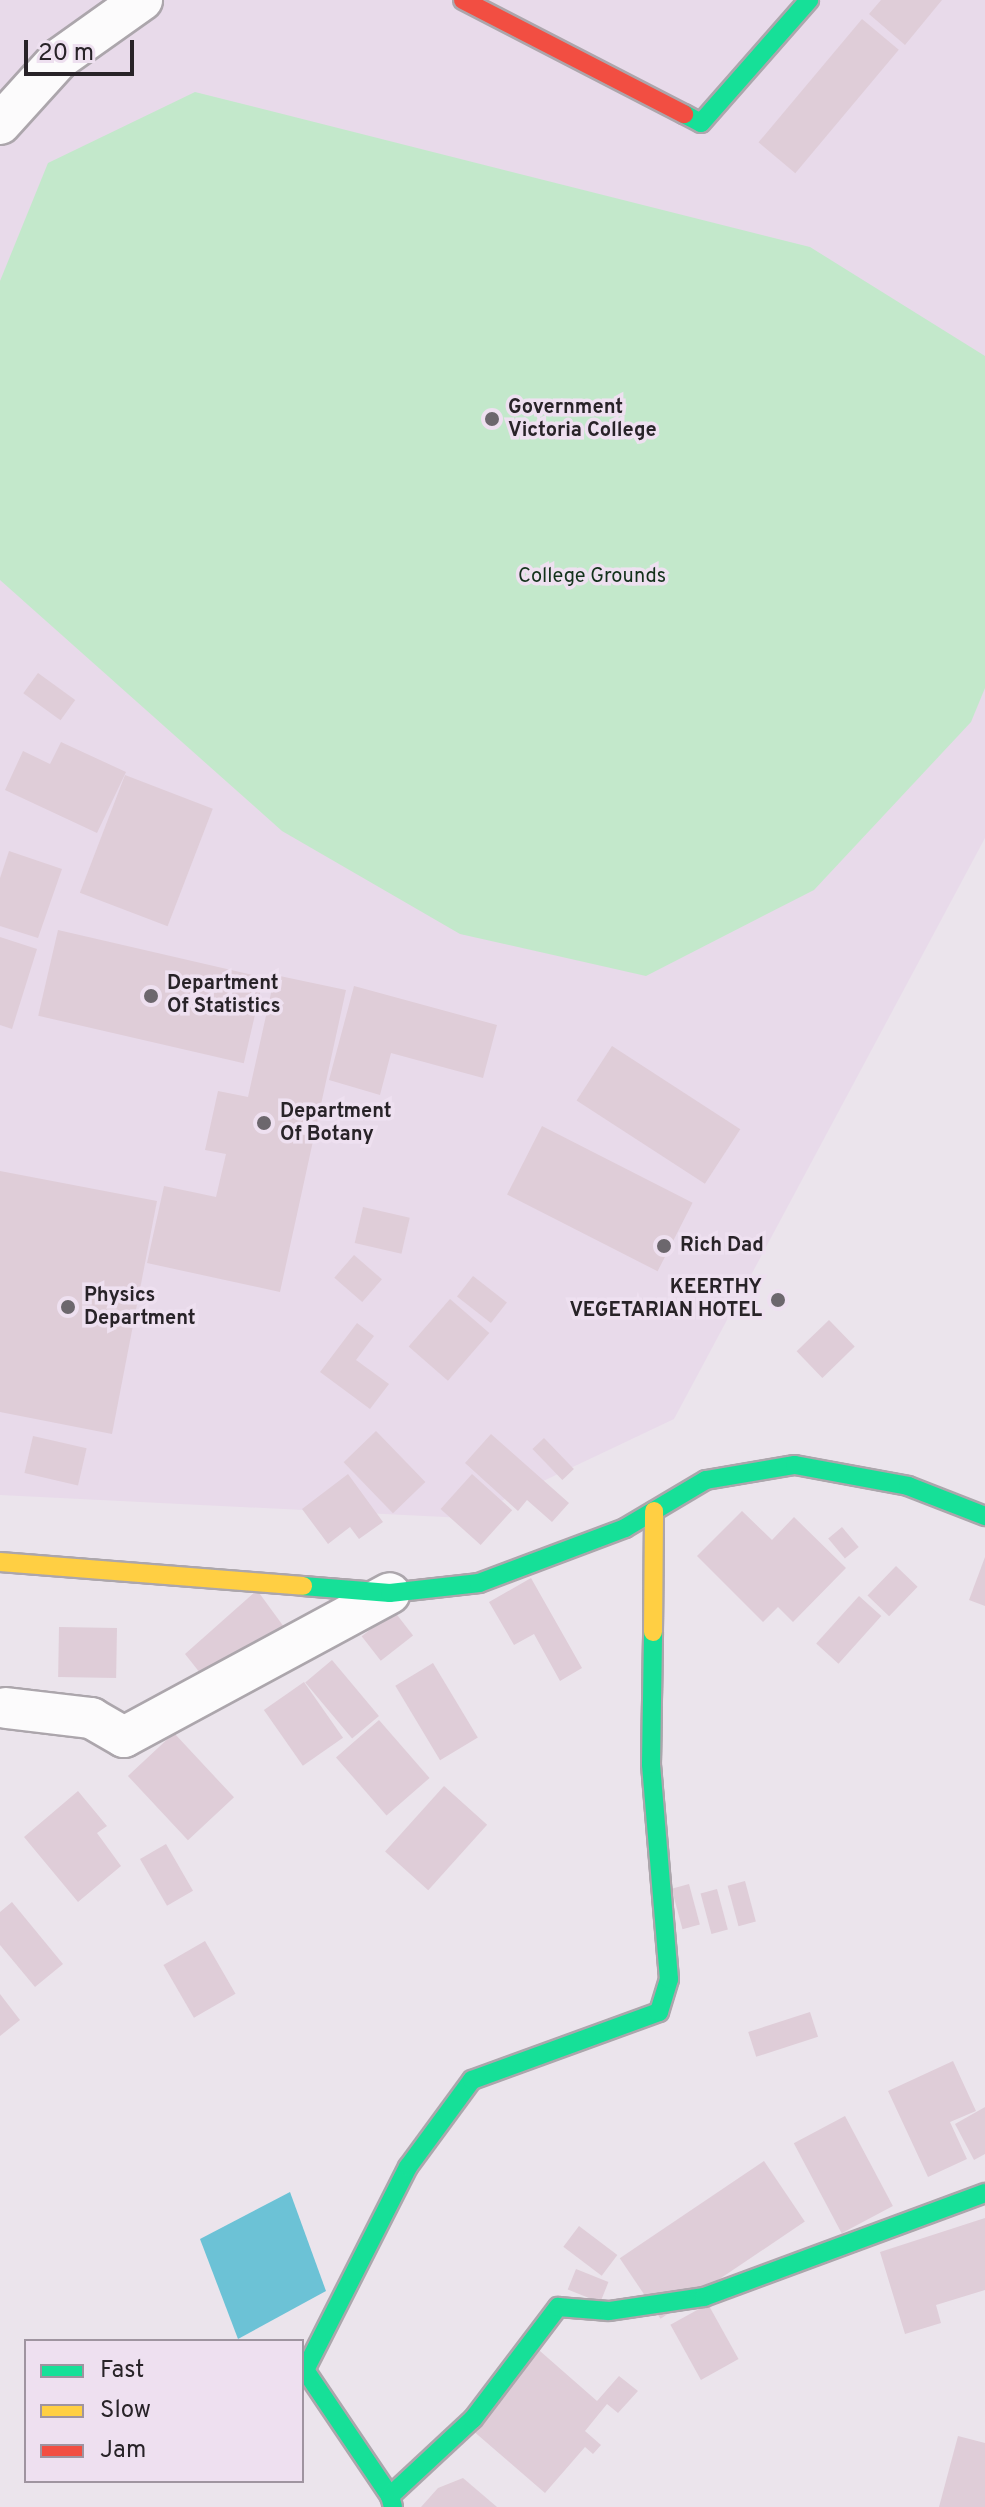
<!DOCTYPE html>
<style>
body{margin:0}
#map{position:relative;width:985px;height:2507px;overflow:hidden;background:#ebe4ec;font-family:Overpass,sans-serif}
div>[style]{position:absolute}
.built>*{inset:0;background:#e8daea}
.green>*{inset:0;background:#c3e8cb}
.water>*{inset:0;background:#6cc2d6}
.building>*{inset:0;background:#dfcdd8;transform-origin:0 0}
.roads{filter:drop-shadow(2px 0 #aca6ac) drop-shadow(-2px 0 #aca6ac) drop-shadow(0 2px #aca6ac) drop-shadow(0 -2px #aca6ac)}
.street>*{height:40px;margin:-20px;padding:0 20px;transform-origin:20px;border-radius:20px;background:#fcfbfc}
.fast>*{height:18px;margin:-9px;padding:0 9px;transform-origin:9px;border-radius:9px;background:#16e098}
.slow>*{height:18px;margin:-9px;padding:0 9px;transform-origin:9px;border-radius:9px;background:#ffcf43}
.jam>*{height:18px;margin:-9px;padding:0 9px;transform-origin:9px;border-radius:9px;background:#f24e42}
.dots>*{width:22px;height:22px;translate:-50% -50%;box-sizing:border-box;border:4px solid #eee0f0;border-radius:50%}
span{translate:-50% -50%;white-space:nowrap;text-align:center;line-height:1.15;-webkit-text-stroke:7px #eee0f0;paint-order:stroke}
.poi-label{font-size:20px;color:#282328;font-weight:700}
.left{translate:0 -50%;text-align:left}
.right{translate:-100% -50%;text-align:right}
.park-label{font-size:20px;color:#12311a}
.legend{position:absolute;left:24px;top:2339px;width:280px;height:144px;box-sizing:border-box;background:#eee0f0;border:2px solid #9f94a0;margin:0;padding:10px 14px;list-style:none;font-size:24px;color:#282328}
.legend li{display:flex;align-items:center;gap:16px;height:40px}
.legend b{width:40px;border:2px solid #9f94a0}
.scale{position:absolute;left:24px;top:40px;width:110px;height:36px;box-sizing:border-box;border:4px solid #282328;border-top:0;padding-left:10px;font-size:24px;line-height:28px;white-space:nowrap;color:#282328;-webkit-text-stroke:6px #eee0f0;paint-order:stroke}
</style>
<div id="map">
<div class="built">
<div style="clip-path:polygon(0 0,985px 0,985px 838px,674px 1419px,465px 1518px,0 1495px)"></div>
</div>
<div class="green">
<div style="clip-path:polygon(195px 92px,810px 247px,985px 356px,985px 688px,971px 722px,814px 890px,646px 976px,460px 934px,282px 831px,0 580px,0 281px,48px 163px)"></div>
</div>
<div class="water">
<div style="clip-path:polygon(290px 2192px,326px 2291px,238px 2339px,200px 2239px)"></div>
</div>
<div class="building">
<div style="clip-path:polygon(881px 0,942px 0,905px 45px,869px 14px)"></div>
<div style="left:862px;top:19px;width:48px;height:161px;rotate:40deg"></div>
<div style="left:38px;top:673px;width:46px;height:25px;rotate:36deg"></div>
<div style="clip-path:polygon(61px 742px,126px 772px,97px 833px,5px 790px,23px 751px,50px 764px)"></div>
<div style="left:125px;top:775px;width:94px;height:126px;rotate:21deg"></div>
<div style="clip-path:polygon(9px 851px,62px 869px,38px 938px,0 926px,0 878px)"></div>
<div style="left:58px;top:930px;width:211px;height:88px;rotate:13deg"></div>
<div style="clip-path:polygon(0 937px,37px 949px,12px 1029px,0 1025px)"></div>
<div style="clip-path:polygon(275px 975px,346px 990px,280px 1292px,147px 1263px,164px 1186px,216px 1197px,226px 1154px,205px 1150px,218px 1091px,248px 1097px)"></div>
<div style="clip-path:polygon(354px 986px,497px 1025px,483px 1078px,391px 1053px,380px 1095px,329px 1080px)"></div>
<div style="left:612px;top:1046px;width:153px;height:65px;rotate:33deg"></div>
<div style="left:542px;top:1126px;width:169px;height:77px;rotate:27deg"></div>
<div style="clip-path:polygon(0 1171px,157px 1201px,112px 1434px,0 1412px)"></div>
<div style="left:363px;top:1207px;width:48px;height:37px;rotate:13deg"></div>
<div style="left:354px;top:1255px;width:37px;height:30px;rotate:41deg"></div>
<div style="left:473px;top:1276px;width:43px;height:26px;rotate:38deg"></div>
<div style="left:450px;top:1299px;width:52px;height:63px;rotate:41deg"></div>
<div style="left:829px;top:1320px;width:37px;height:45px;rotate:46deg"></div>
<div style="clip-path:polygon(357px 1323px,374px 1336px,356px 1360px,389px 1384px,370px 1409px,320px 1372px)"></div>
<div style="left:376px;top:1431px;width:71px;height:45px;rotate:46deg"></div>
<div style="clip-path:polygon(491px 1434px,569px 1503px,552px 1522px,527px 1500px,518px 1511px,465px 1463px)"></div>
<div style="left:33px;top:1436px;width:55px;height:38px;rotate:13deg"></div>
<div style="left:544px;top:1438px;width:43px;height:16px;rotate:46deg"></div>
<div style="clip-path:polygon(348px 1474px,383px 1522px,359px 1539px,350px 1527px,328px 1544px,302px 1509px)"></div>
<div style="left:472px;top:1474px;width:54px;height:47px;rotate:42deg"></div>
<div style="clip-path:polygon(742px 1511px,772px 1540px,794px 1517px,846px 1568px,793px 1622px,778px 1607px,763px 1622px,697px 1556px)"></div>
<div style="left:842px;top:1527px;width:26px;height:18px;rotate:50deg"></div>
<div style="clip-path:polygon(985px 1557px,985px 1606px,969px 1600px)"></div>
<div style="left:896px;top:1566px;width:30px;height:41px;rotate:44deg"></div>
<div style="clip-path:polygon(531px 1578px,582px 1668px,560px 1681px,534px 1634px,514px 1645px,489px 1602px)"></div>
<div style="clip-path:polygon(257px 1590px,284px 1627px,208px 1683px,185px 1654px)"></div>
<div style="left:859px;top:1596px;width:30px;height:64px;rotate:42deg"></div>
<div style="left:394px;top:1611px;width:31px;height:41px;rotate:52deg"></div>
<div style="left:59px;top:1627px;width:58px;height:50px;rotate:1deg"></div>
<div style="left:332px;top:1660px;width:73px;height:35px;rotate:50deg"></div>
<div style="left:433px;top:1663px;width:87px;height:44px;rotate:59deg"></div>
<div style="left:304px;top:1682px;width:68px;height:49px;rotate:55deg"></div>
<div style="left:379px;top:1720px;width:77px;height:57px;rotate:49deg"></div>
<div style="left:174px;top:1733px;width:88px;height:63px;rotate:47deg"></div>
<div style="left:444px;top:1786px;width:58px;height:88px;rotate:42deg"></div>
<div style="clip-path:polygon(78px 1791px,107px 1826px,97px 1833px,121px 1866px,78px 1902px,24px 1837px)"></div>
<div style="left:166px;top:1844px;width:54px;height:30px;rotate:60deg"></div>
<div style="left:745px;top:1881px;width:42px;height:18px;rotate:75deg"></div>
<div style="left:689px;top:1884px;width:42px;height:18px;rotate:75deg"></div>
<div style="left:717px;top:1889px;width:42px;height:17px;rotate:75deg"></div>
<div style="clip-path:polygon(12px 1902px,63px 1964px,35px 1987px,0 1945px,0 1912px)"></div>
<div style="left:205px;top:1941px;width:61px;height:48px;rotate:60deg"></div>
<div style="clip-path:polygon(0 1994px,20px 2020px,0 2036px)"></div>
<div style="left:810px;top:2012px;width:26px;height:65px;rotate:72deg"></div>
<div style="clip-path:polygon(953px 2061px,976px 2111px,950px 2122px,967px 2159px,928px 2177px,888px 2091px)"></div>
<div style="clip-path:polygon(985px 2107px,985px 2154px,974px 2160px,955px 2124px)"></div>
<div style="left:845px;top:2116px;width:102px;height:58px;rotate:62deg"></div>
<div style="left:764px;top:2161px;width:73px;height:174px;rotate:56deg"></div>
<div style="clip-path:polygon(985px 2218px,985px 2290px,936px 2305px,941px 2323px,905px 2334px,880px 2252px)"></div>
<div style="left:579px;top:2226px;width:48px;height:26px;rotate:37deg"></div>
<div style="left:576px;top:2269px;width:35px;height:22px;rotate:22deg"></div>
<div style="left:708px;top:2304px;width:63px;height:43px;rotate:61deg"></div>
<div style="clip-path:polygon(532px 2344px,597px 2401px,619px 2376px,638px 2391px,618px 2413px,607px 2404px,585px 2431px,601px 2445px,593px 2454px,585px 2447px,545px 2493px,464px 2423px)"></div>
<div style="clip-path:polygon(958px 2436px,985px 2443px,985px 2507px,939px 2507px)"></div>
<div style="clip-path:polygon(463px 2478px,497px 2507px,421px 2507px,438px 2488px)"></div>
</div>
<div class="roads">
<div class="street">
<div style="left:0;top:124px;width:88px;rotate:-47.8deg"></div>
<div style="left:59px;top:59px;width:102px;rotate:-35.4deg"></div>
<div style="left:6px;top:1708px;width:86px;rotate:6.7deg"></div>
<div style="left:91px;top:1718px;width:38px;rotate:30deg"></div>
<div style="left:124px;top:1737px;width:302px;rotate:-28.4deg"></div>
</div>
<div class="fast">
<div style="left:684px;top:114px;width:19px;rotate:28deg"></div>
<div style="left:701px;top:123px;width:164px;rotate:-48.7deg"></div>
<div style="left:303px;top:1586px;width:87px;rotate:4.6deg"></div>
<div style="left:390px;top:1593px;width:90px;rotate:-6.4deg"></div>
<div style="left:479px;top:1583px;width:156px;rotate:-20.6deg"></div>
<div style="left:625px;top:1528px;width:94px;rotate:-30.7deg"></div>
<div style="left:706px;top:1480px;width:90px;rotate:-9.6deg"></div>
<div style="left:795px;top:1465px;width:115px;rotate:10.5deg"></div>
<div style="left:908px;top:1486px;width:83px;rotate:21.3deg"></div>
<div style="left:390px;top:2496px;width:152px;rotate:-124deg"></div>
<div style="left:305px;top:2370px;width:228px;rotate:-63.1deg"></div>
<div style="left:408px;top:2167px;width:108px;rotate:-53.7deg"></div>
<div style="left:472px;top:2080px;width:199px;rotate:-20deg"></div>
<div style="left:659px;top:2012px;width:34px;rotate:-73deg"></div>
<div style="left:669px;top:1979px;width:216px;rotate:-94.8deg"></div>
<div style="left:651px;top:1764px;width:132px;rotate:-89.1deg"></div>
<div style="left:393px;top:2507px;width:11px;rotate:-105deg"></div>
<div style="left:390px;top:2496px;width:113px;rotate:-42.9deg"></div>
<div style="left:473px;top:2419px;width:141px;rotate:-52.8deg"></div>
<div style="left:558px;top:2307px;width:51px;rotate:4.5deg"></div>
<div style="left:609px;top:2311px;width:96px;rotate:-8.4deg"></div>
<div style="left:704px;top:2297px;width:300px;rotate:-20.3deg"></div>
</div>
<div class="slow">
<div style="left:0;top:1562px;width:304px;rotate:4.5deg"></div>
<div style="left:653px;top:1632px;width:121px;rotate:-89.5deg"></div>
</div>
<div class="jam">
<div style="left:463px;top:0;width:249px;rotate:27.3deg"></div>
</div>
</div>
<div class="dots">
<div style="left:492px;top:419px;background:#6c676d"></div>
<div style="left:151px;top:996px;background:#6c676d"></div>
<div style="left:264px;top:1123px;background:#6c676d"></div>
<div style="left:664px;top:1246px;background:#6c676d"></div>
<div style="left:778px;top:1300px;background:#6c676d"></div>
<div style="left:68px;top:1307px;background:#6c676d"></div>
</div>
<div class="poi-label">
<span class="left" style="left:508px;top:420px">Government<br>Victoria College</span>
<span class="left" style="left:167px;top:996px">Department<br>Of Statistics</span>
<span class="left" style="left:280px;top:1124px">Department<br>Of Botany</span>
<span class="left" style="left:680px;top:1246px">Rich Dad</span>
<span class="right" style="left:762px;top:1300px">KEERTHY<br>VEGETARIAN HOTEL</span>
<span class="left" style="left:84px;top:1308px">Physics<br>Department</span>
</div>
<div class="park-label">
<span style="left:592px;top:577px">College Grounds</span>
</div>
<ul class="legend">
<li><b style="height:10px;background:#16e098"></b>Fast</li>
<li><b style="height:10px;background:#ffcf43"></b>Slow</li>
<li><b style="height:10px;background:#f24e42"></b>Jam</li>
</ul>
<div class="scale">20 m</div>
</div>
